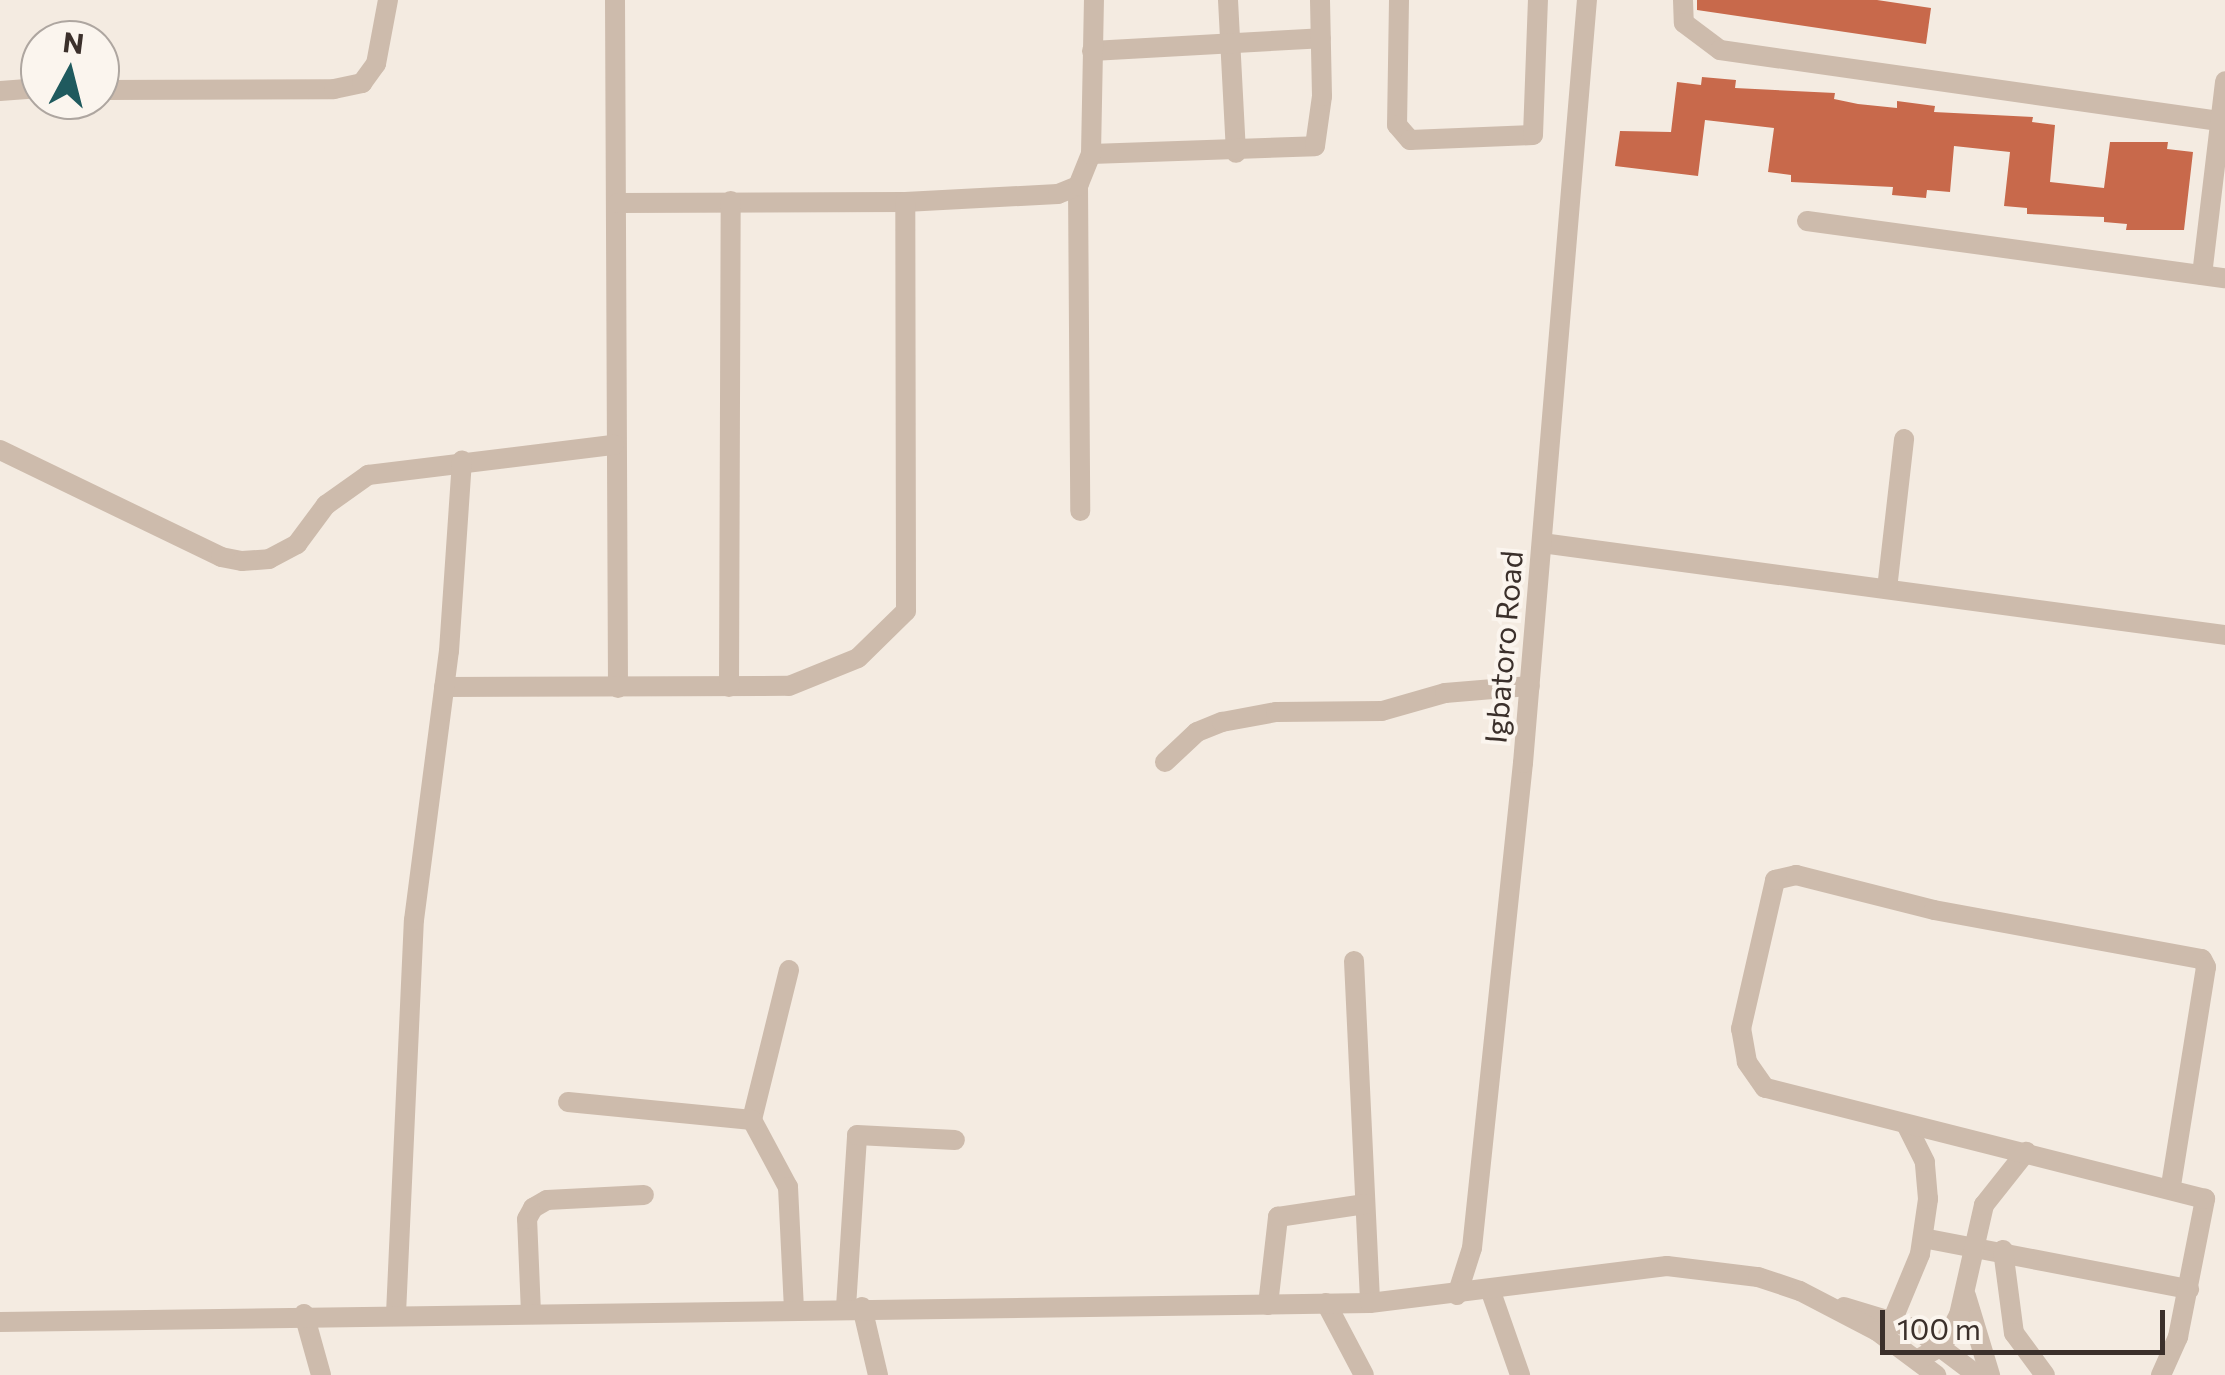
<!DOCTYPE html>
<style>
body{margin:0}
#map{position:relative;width:2225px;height:1375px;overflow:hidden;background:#f4ebe1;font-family:Commissioner,sans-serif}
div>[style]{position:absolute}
.building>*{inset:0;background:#c8694b}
.minor>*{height:20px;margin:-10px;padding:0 10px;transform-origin:10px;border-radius:10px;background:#cdbbac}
span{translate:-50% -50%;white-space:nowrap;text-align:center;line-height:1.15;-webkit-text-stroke:8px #fbf5ee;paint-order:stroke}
.street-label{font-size:30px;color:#3b302b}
.north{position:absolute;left:20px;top:20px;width:100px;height:100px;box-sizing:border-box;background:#fbf5ee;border:2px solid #aea6a0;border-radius:50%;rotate:7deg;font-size:28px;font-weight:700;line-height:40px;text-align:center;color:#3b302b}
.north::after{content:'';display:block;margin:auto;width:35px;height:45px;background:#1f5a5e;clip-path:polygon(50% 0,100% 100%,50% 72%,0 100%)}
.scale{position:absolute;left:1880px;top:1310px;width:285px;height:45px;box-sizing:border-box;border:5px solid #3b302b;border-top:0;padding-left:12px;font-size:30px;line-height:35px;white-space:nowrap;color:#3b302b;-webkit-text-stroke:8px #fbf5ee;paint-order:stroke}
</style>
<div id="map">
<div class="building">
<div style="clip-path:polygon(1697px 0,1877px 0,1931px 8px,1926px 44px,1697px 10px)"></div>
<div style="clip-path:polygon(1702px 77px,1736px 80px,1735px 88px,1835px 93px,1834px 99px,1858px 104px,1897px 108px,1897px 101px,1935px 106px,1934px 112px,2033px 117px,2032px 122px,2055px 125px,2050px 182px,2104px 188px,2110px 142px,2168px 142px,2167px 149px,2193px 152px,2184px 230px,2126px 230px,2127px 224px,2104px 222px,2104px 217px,2027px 214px,2027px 208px,2004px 206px,2010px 152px,1954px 146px,1950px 192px,1927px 190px,1926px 198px,1892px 195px,1893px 187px,1791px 182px,1791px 175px,1768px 172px,1774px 128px,1705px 120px,1698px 176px,1615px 166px,1620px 131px,1671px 132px,1677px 82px,1701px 85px)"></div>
</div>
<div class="minor">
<div style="left:615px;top:0;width:688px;rotate:89.75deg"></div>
<div style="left:1228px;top:0;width:153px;rotate:87deg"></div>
<div style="left:1399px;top:0;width:125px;rotate:90.9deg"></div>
<div style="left:1397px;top:125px;width:20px;rotate:49deg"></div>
<div style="left:1410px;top:140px;width:123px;rotate:-2.3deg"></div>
<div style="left:1533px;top:135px;width:135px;rotate:-87.9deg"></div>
<div style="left:1683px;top:0;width:23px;rotate:88deg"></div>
<div style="left:1684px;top:23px;width:45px;rotate:36.9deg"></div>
<div style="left:1720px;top:50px;width:504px;rotate:8.1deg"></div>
<div style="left:1092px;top:51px;width:229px;rotate:-3.2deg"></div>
<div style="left:100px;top:90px;width:234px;rotate:-0.2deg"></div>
<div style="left:334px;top:89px;width:29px;rotate:-12deg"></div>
<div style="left:362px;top:83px;width:24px;rotate:-54deg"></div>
<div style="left:376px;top:64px;width:65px;rotate:-79.4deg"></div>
<div style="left:0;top:91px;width:40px;rotate:-4.3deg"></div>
<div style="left:1091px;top:154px;width:224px;rotate:-2deg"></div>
<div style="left:1315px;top:146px;width:50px;rotate:-82deg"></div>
<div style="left:1322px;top:96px;width:96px;rotate:-91.2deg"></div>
<div style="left:1078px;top:186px;width:325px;rotate:89.6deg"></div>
<div style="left:618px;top:203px;width:287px;rotate:-0.2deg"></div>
<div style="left:905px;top:202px;width:153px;rotate:-3deg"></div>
<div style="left:1058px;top:194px;width:22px;rotate:-22deg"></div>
<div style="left:1078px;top:186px;width:35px;rotate:-68deg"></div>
<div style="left:1091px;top:154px;width:154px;rotate:-88.9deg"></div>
<div style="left:1807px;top:221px;width:422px;rotate:7.8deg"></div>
<div style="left:2202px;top:275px;width:195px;rotate:-83.2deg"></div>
<div style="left:0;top:450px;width:246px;rotate:25.8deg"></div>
<div style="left:221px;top:557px;width:21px;rotate:11deg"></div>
<div style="left:242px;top:561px;width:27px;rotate:-4deg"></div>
<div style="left:269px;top:559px;width:32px;rotate:-28deg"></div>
<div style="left:297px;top:544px;width:49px;rotate:-53.4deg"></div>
<div style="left:326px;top:505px;width:52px;rotate:-35.5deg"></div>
<div style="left:368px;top:475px;width:248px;rotate:-7deg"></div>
<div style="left:1542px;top:543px;width:689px;rotate:7.67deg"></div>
<div style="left:1887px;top:589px;width:151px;rotate:-83.5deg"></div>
<div style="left:444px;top:687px;width:345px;rotate:-0.2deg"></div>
<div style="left:789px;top:686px;width:74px;rotate:-22.1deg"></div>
<div style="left:858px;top:658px;width:67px;rotate:-44.4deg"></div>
<div style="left:906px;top:611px;width:409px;rotate:-90.1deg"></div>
<div style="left:729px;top:687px;width:486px;rotate:-89.8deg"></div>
<div style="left:1165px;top:762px;width:44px;rotate:-43.2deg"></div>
<div style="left:1197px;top:732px;width:27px;rotate:-22deg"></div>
<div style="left:1222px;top:722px;width:55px;rotate:-10.5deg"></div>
<div style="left:1276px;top:712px;width:106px;rotate:-0.5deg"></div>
<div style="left:1382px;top:711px;width:66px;rotate:-15.9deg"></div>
<div style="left:1445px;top:693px;width:85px;rotate:-4.7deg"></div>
<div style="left:1354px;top:961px;width:342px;rotate:87.3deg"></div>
<div style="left:789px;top:970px;width:154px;rotate:103.9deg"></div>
<div style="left:752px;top:1120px;width:76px;rotate:61.8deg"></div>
<div style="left:788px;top:1187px;width:121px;rotate:87.2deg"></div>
<div style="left:568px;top:1102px;width:185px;rotate:5.6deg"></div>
<div style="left:1923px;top:1238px;width:271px;rotate:10.9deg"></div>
<div style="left:2003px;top:1250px;width:84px;rotate:82.5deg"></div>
<div style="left:2014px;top:1333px;width:52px;rotate:53.6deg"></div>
<div style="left:1491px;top:1292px;width:88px;rotate:70.7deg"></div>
<div style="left:1457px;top:1295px;width:49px;rotate:-72.3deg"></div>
<div style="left:1472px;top:1248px;width:488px;rotate:-84deg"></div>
<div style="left:1523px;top:763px;width:766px;rotate:-85.21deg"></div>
<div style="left:1966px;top:1296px;width:83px;rotate:73.1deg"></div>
<div style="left:1326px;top:1303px;width:81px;rotate:62.2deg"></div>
<div style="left:1268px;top:1305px;width:89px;rotate:-83.5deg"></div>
<div style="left:1278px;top:1217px;width:88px;rotate:-8.5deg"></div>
<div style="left:846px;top:1307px;width:172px;rotate:-86.3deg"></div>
<div style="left:857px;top:1135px;width:98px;rotate:2.9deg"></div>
<div style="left:862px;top:1307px;width:70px;rotate:76.8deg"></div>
<div style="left:1844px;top:1307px;width:75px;rotate:17deg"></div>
<div style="left:1916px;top:1329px;width:76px;rotate:37deg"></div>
<div style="left:531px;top:1313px;width:94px;rotate:-92.4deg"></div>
<div style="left:527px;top:1219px;width:13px;rotate:-61deg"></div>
<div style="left:533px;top:1208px;width:16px;rotate:-30deg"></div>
<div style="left:547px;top:1200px;width:97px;rotate:-3deg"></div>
<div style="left:304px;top:1314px;width:63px;rotate:74.4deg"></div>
<div style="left:396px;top:1314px;width:394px;rotate:-87.4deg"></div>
<div style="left:414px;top:920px;width:271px;rotate:-82.6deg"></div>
<div style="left:449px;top:651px;width:191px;rotate:-86.1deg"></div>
<div style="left:1893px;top:1319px;width:70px;rotate:-67.4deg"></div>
<div style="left:1920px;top:1254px;width:56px;rotate:-81.7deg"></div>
<div style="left:1928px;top:1199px;width:37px;rotate:-95deg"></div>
<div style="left:1925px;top:1162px;width:42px;rotate:-116.6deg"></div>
<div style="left:0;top:1322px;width:1370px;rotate:-0.79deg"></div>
<div style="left:1370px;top:1303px;width:299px;rotate:-7.1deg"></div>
<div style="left:1667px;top:1266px;width:92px;rotate:6.9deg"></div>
<div style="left:1758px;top:1277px;width:44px;rotate:18.4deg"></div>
<div style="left:1800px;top:1291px;width:87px;rotate:27.5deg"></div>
<div style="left:1877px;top:1331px;width:74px;rotate:36.7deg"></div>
<div style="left:1917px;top:1360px;width:30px;rotate:-30deg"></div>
<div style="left:1943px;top:1345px;width:34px;rotate:-62deg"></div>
<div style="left:1959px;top:1315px;width:113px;rotate:-77.2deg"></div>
<div style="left:1984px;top:1205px;width:68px;rotate:-51.6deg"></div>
<div style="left:2161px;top:1375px;width:42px;rotate:-65.9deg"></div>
<div style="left:2178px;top:1337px;width:141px;rotate:-78.9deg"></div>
<div style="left:2205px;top:1199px;width:454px;rotate:-165.8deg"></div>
<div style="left:1765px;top:1088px;width:32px;rotate:-125deg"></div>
<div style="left:1747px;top:1062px;width:34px;rotate:-100deg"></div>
<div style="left:1741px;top:1029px;width:153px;rotate:-77.1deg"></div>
<div style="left:1775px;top:880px;width:22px;rotate:-13deg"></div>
<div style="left:1796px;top:875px;width:142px;rotate:14.2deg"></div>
<div style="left:1934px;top:910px;width:272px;rotate:10.4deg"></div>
<div style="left:2202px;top:959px;width:9px;rotate:63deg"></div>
<div style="left:2206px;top:967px;width:222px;rotate:99.1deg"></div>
</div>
<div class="street-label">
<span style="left:1503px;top:647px;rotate:-85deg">Igbatoro Road</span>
</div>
<div class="north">N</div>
<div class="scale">100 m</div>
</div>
